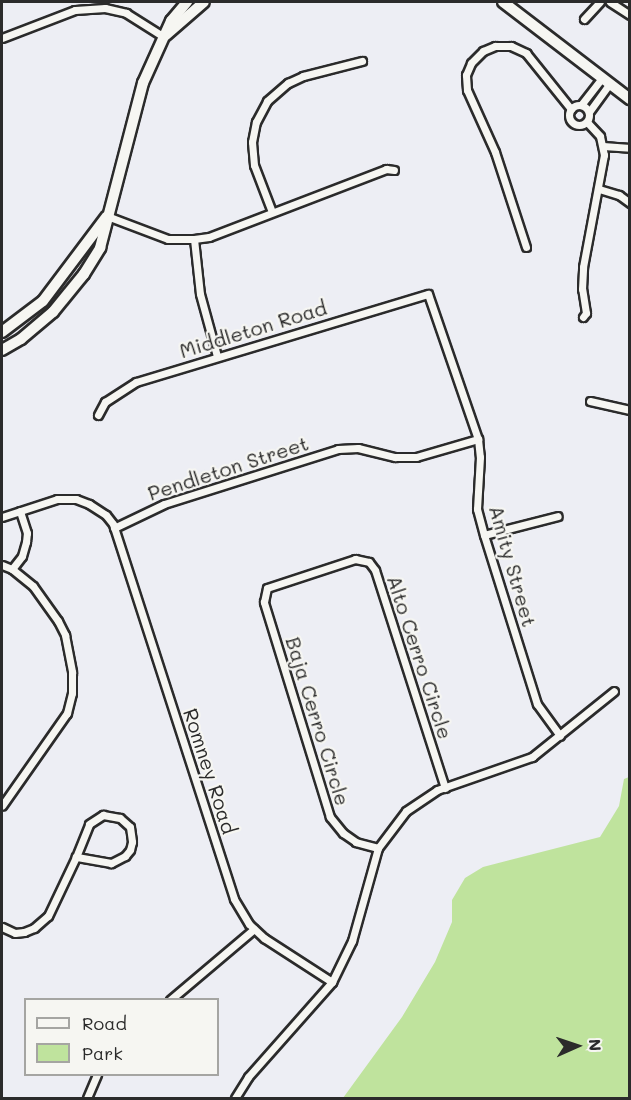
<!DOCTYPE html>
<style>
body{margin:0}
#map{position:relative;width:631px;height:1100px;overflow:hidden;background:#edeef4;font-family:Mali,sans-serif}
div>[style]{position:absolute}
.green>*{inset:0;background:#bfe39d}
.roads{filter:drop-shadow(2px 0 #2b2b2b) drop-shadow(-2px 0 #2b2b2b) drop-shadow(0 2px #2b2b2b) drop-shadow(0 -2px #2b2b2b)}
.street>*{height:7px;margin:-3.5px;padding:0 3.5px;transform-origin:3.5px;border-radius:3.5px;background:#f6f6f2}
.street>.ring{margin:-3.5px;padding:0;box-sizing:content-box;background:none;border:7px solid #f6f6f2;border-radius:50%}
.secondary>*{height:10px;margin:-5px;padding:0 5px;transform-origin:5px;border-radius:5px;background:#f6f6f2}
span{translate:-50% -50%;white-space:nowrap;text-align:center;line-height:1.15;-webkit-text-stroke:4.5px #f6f6f2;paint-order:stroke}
.street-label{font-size:20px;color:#2b2b2b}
.frame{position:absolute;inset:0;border:3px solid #2b2b2b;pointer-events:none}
.legend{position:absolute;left:24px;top:998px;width:195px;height:78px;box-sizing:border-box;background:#f6f6f2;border:2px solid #a5a5a2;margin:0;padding:8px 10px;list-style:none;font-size:18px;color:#2b2b2b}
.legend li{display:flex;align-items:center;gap:12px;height:30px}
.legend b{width:30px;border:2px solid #a5a5a2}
.north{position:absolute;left:547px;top:1016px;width:60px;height:60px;-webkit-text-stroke:4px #f6f6f2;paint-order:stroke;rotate:87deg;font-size:16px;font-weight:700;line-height:24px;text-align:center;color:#2b2b2b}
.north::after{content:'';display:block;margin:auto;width:21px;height:27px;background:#2b2b2b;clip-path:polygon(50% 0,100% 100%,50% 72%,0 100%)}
</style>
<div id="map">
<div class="green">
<div style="clip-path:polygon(629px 777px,629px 1098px,343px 1098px,402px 1017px,435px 962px,452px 922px,452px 900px,465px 878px,483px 867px,600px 837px,619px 806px,624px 779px)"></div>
</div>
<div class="roads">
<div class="street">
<div style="left:610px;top:2px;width:24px;rotate:33deg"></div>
<div style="left:584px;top:19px;width:23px;rotate:-47deg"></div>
<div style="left:2px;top:38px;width:78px;rotate:-21deg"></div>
<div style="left:75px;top:10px;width:30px;rotate:-4deg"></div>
<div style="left:105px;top:8px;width:22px;rotate:13deg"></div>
<div style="left:126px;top:13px;width:45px;rotate:32.3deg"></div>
<div class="ring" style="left:569px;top:105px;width:13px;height:13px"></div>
<div style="left:581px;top:105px;width:34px;rotate:-52deg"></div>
<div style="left:589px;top:112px;width:34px;rotate:-54deg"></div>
<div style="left:603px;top:146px;width:27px;rotate:4deg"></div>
<div style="left:599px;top:189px;width:21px;rotate:17deg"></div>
<div style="left:619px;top:195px;width:14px;rotate:36deg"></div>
<div style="left:272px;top:212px;width:50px;rotate:-111deg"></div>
<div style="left:254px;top:165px;width:23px;rotate:-95deg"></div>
<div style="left:252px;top:142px;width:20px;rotate:-79deg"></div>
<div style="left:256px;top:122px;width:24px;rotate:-62deg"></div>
<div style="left:267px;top:101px;width:28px;rotate:-41deg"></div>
<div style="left:288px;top:83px;width:17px;rotate:-25deg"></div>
<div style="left:303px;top:76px;width:61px;rotate:-14.3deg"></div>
<div style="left:107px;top:216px;width:65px;rotate:20.7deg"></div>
<div style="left:168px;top:239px;width:26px"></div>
<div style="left:194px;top:239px;width:15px;rotate:-8deg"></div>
<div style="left:209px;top:237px;width:190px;rotate:-21deg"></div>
<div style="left:386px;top:169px;width:8px;rotate:7deg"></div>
<div style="left:194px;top:239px;width:55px;rotate:83.8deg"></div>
<div style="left:200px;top:294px;width:64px;rotate:74.7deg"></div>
<div style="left:526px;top:247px;width:100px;rotate:-108.1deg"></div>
<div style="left:495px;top:152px;width:68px;rotate:-114.3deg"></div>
<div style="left:467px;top:90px;width:15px;rotate:-94deg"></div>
<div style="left:466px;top:75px;width:13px;rotate:-67deg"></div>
<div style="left:471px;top:63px;width:17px;rotate:-45deg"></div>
<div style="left:483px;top:51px;width:13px;rotate:-23deg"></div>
<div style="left:495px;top:46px;width:16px"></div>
<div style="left:511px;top:46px;width:17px;rotate:25deg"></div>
<div style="left:526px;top:53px;width:72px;rotate:51.2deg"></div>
<div style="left:583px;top:317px;width:5px;rotate:-53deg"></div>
<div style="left:586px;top:313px;width:24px;rotate:-99deg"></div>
<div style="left:582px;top:289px;width:22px;rotate:-87deg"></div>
<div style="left:583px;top:267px;width:114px;rotate:-79.4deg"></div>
<div style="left:604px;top:155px;width:19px;rotate:-102deg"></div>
<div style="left:600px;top:136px;width:19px;rotate:-133deg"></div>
<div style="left:590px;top:401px;width:41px;rotate:12.7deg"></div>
<div style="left:98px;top:415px;width:15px;rotate:-62deg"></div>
<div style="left:105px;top:402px;width:37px;rotate:-33deg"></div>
<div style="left:136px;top:382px;width:305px;rotate:-16.8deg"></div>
<div style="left:428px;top:294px;width:153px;rotate:71deg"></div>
<div style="left:478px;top:439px;width:18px;rotate:84deg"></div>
<div style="left:480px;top:457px;width:52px;rotate:93.3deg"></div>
<div style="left:477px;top:509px;width:27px;rotate:75deg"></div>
<div style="left:484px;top:535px;width:177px;rotate:72.6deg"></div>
<div style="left:537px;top:704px;width:39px;rotate:54deg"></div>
<div style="left:2px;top:517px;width:58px;rotate:-18.1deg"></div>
<div style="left:57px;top:499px;width:19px"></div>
<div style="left:76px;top:499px;width:14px;rotate:21deg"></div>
<div style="left:89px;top:504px;width:20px;rotate:33deg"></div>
<div style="left:106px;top:515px;width:11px;rotate:52deg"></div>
<div style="left:113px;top:524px;width:394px;rotate:72.1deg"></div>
<div style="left:234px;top:899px;width:29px;rotate:59deg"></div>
<div style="left:249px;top:924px;width:21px;rotate:43deg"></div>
<div style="left:264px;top:938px;width:81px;rotate:32.9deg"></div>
<div style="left:114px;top:528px;width:55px;rotate:-25.6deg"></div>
<div style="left:164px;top:504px;width:182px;rotate:-17.5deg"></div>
<div style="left:338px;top:449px;width:20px;rotate:-3deg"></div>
<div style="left:358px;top:448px;width:38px;rotate:14deg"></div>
<div style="left:395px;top:457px;width:21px"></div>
<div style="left:416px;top:457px;width:65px;rotate:-16.2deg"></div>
<div style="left:484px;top:535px;width:76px;rotate:-14.4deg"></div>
<div style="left:2px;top:565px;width:11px;rotate:22deg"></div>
<div style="left:12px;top:569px;width:27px;rotate:39deg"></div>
<div style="left:33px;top:586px;width:43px;rotate:54.5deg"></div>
<div style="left:58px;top:621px;width:16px;rotate:63deg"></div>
<div style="left:65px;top:635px;width:38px;rotate:79deg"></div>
<div style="left:72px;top:672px;width:21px;rotate:90deg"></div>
<div style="left:72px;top:693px;width:21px;rotate:104deg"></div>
<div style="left:67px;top:713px;width:113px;rotate:125deg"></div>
<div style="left:12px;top:569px;width:16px;rotate:-52deg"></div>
<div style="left:22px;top:556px;width:15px;rotate:-74deg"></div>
<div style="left:26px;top:542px;width:9px;rotate:-84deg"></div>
<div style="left:27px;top:533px;width:23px;rotate:-108deg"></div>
<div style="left:103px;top:815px;width:17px;rotate:10deg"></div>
<div style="left:120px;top:818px;width:13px;rotate:42deg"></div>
<div style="left:130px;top:827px;width:15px;rotate:82deg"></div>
<div style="left:132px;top:842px;width:8px;rotate:104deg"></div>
<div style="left:130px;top:850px;width:8px;rotate:130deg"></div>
<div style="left:125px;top:856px;width:16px;rotate:153deg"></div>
<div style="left:111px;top:863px;width:36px;rotate:-170deg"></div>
<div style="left:76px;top:857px;width:35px;rotate:-68deg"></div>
<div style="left:89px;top:824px;width:17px;rotate:-33deg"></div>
<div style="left:378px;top:848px;width:23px;rotate:-165deg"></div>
<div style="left:356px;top:842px;width:16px;rotate:-145deg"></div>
<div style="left:343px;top:833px;width:21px;rotate:-129deg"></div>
<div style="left:330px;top:817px;width:225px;rotate:-107.1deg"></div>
<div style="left:264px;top:602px;width:14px;rotate:-78deg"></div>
<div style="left:267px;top:588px;width:93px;rotate:-18.2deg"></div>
<div style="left:355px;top:559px;width:14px;rotate:12deg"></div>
<div style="left:369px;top:562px;width:10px;rotate:53deg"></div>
<div style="left:375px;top:570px;width:229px;rotate:72.2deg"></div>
<div style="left:2px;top:927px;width:14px;rotate:25deg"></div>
<div style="left:15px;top:933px;width:9px;rotate:-6deg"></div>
<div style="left:24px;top:932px;width:11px;rotate:-22deg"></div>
<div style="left:34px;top:928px;width:18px;rotate:-41deg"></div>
<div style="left:48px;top:916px;width:65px;rotate:-64.6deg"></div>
<div style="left:170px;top:1000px;width:110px;rotate:-40.2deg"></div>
<div style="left:87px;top:1098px;width:26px;rotate:-67deg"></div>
<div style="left:235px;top:1098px;width:25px;rotate:-58deg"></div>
<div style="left:248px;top:1077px;width:127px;rotate:-48.5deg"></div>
<div style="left:332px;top:982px;width:46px;rotate:-64deg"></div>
<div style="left:352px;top:941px;width:97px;rotate:-74.4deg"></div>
<div style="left:378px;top:848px;width:46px;rotate:-52.9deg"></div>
<div style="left:406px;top:811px;width:37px;rotate:-34deg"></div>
<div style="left:437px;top:790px;width:101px;rotate:-19.2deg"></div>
<div style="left:532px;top:757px;width:105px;rotate:-38.8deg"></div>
</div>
<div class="secondary">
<div style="left:503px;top:2px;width:160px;rotate:37.4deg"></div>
<div style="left:166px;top:35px;width:50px;rotate:-41deg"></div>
<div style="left:2px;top:332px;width:51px;rotate:-37.1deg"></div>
<div style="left:43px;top:301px;width:106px;rotate:-53deg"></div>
<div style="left:2px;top:350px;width:22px;rotate:-30deg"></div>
<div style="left:21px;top:339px;width:42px;rotate:-40.2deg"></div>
<div style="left:53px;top:312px;width:49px;rotate:-50.8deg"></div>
<div style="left:84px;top:274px;width:31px;rotate:-58deg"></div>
<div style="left:100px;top:248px;width:171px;rotate:-75.4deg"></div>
<div style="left:143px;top:83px;width:68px;rotate:-65.7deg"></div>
<div style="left:171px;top:21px;width:25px;rotate:-50deg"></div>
</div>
</div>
<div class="street-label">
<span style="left:253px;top:329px;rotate:-17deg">Middleton Road</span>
<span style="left:228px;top:468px;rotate:-18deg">Pendleton Street</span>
<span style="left:513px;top:566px;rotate:74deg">Amity Street</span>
<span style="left:420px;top:657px;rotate:72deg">Alto Cerro Circle</span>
<span style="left:318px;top:721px;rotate:73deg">Baja Cerro Circle</span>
<span style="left:210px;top:771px;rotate:72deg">Romney Road</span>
</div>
<div class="frame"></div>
<ul class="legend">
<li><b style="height:8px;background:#f6f6f2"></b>Road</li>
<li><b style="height:16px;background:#bfe39d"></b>Park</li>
</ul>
<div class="north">N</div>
</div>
